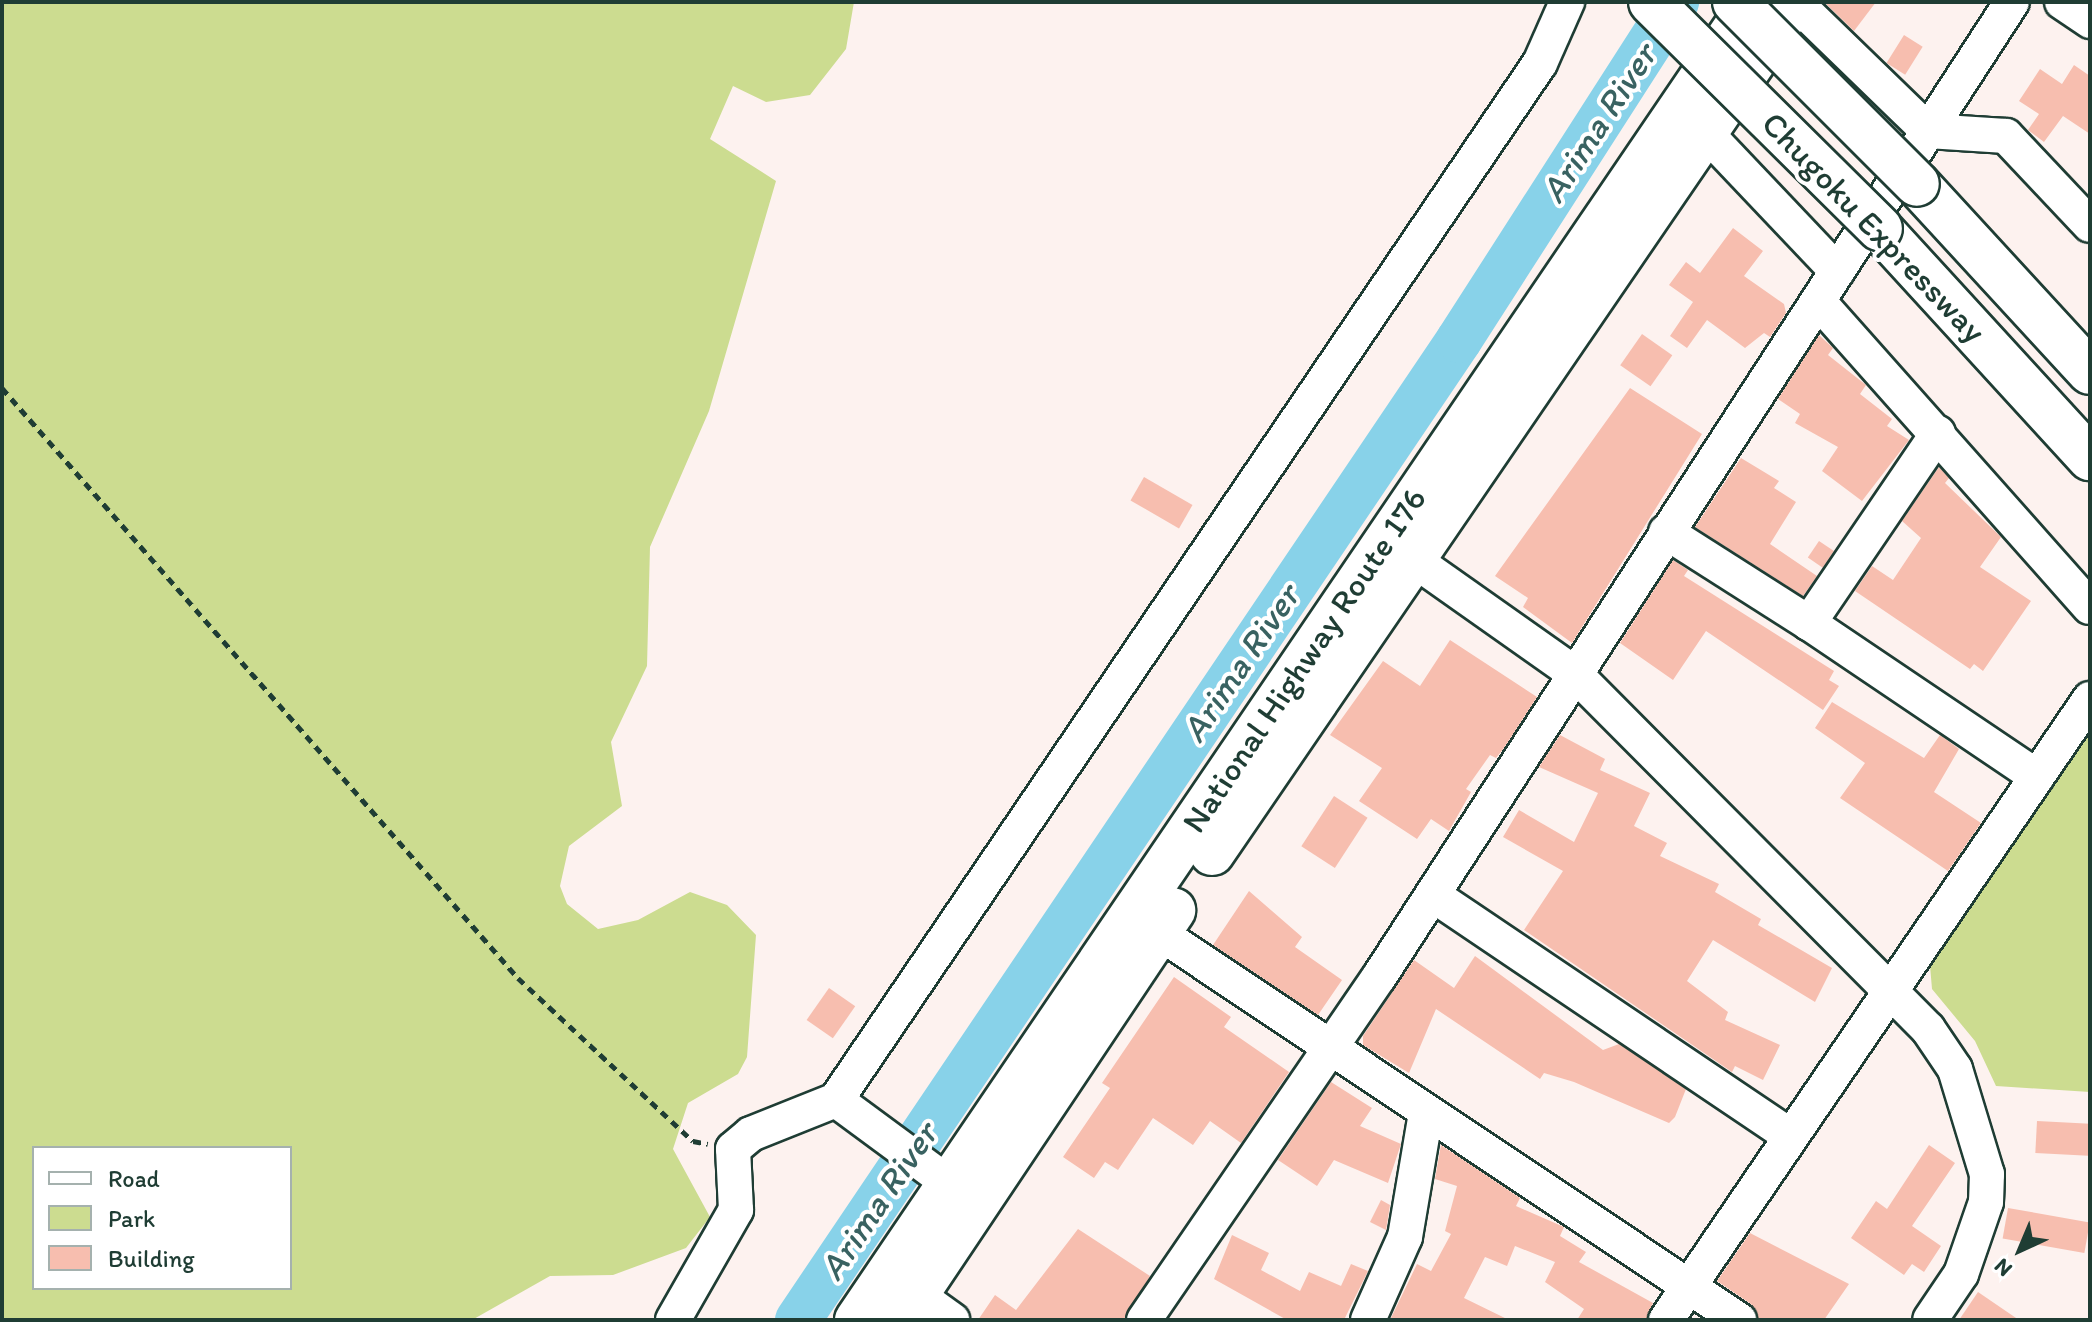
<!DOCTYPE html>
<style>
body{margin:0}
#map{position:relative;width:2092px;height:1322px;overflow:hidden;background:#fdf2ef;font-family:Itim,sans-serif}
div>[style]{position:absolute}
.green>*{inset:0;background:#ccdc90}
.river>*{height:46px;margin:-23px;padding:0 23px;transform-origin:23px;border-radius:23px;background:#88d2e9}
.building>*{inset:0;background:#f7beaf;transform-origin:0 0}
.path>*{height:5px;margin-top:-2.5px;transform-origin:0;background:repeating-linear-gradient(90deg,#1f3d34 0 8px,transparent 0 14px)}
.roads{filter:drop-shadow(2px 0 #1f3d34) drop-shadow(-2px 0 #1f3d34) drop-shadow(0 2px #1f3d34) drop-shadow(0 -2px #1f3d34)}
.minor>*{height:34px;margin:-17px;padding:0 17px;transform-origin:17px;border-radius:17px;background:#fff}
.highway>*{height:44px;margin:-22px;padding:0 22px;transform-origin:22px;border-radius:22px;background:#fff}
.bridges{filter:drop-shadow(2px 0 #1f3d34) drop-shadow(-2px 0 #1f3d34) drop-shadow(0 2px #1f3d34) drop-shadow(0 -2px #1f3d34)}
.highway-bridge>*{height:44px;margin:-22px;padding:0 22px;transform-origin:22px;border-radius:22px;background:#fff}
span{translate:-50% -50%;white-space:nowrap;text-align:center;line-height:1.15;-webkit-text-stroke:8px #fff;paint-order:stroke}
.street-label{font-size:34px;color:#1f3d34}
.water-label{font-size:36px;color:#396261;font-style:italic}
.frame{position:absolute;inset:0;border:4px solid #1f3d34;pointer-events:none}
.legend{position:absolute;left:32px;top:1146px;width:260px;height:144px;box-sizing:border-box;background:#fff;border:2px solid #a5b1ae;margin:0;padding:10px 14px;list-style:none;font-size:24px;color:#1f3d34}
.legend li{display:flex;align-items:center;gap:16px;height:40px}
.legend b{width:40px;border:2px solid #a5b1ae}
.north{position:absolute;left:1980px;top:1210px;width:80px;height:80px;-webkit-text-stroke:6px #fff;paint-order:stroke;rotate:224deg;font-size:22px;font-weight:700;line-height:32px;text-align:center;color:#1f3d34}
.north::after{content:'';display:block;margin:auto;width:28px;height:36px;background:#1f3d34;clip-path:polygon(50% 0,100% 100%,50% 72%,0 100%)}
</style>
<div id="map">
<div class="green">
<div style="clip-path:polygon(evenodd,2px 2px,854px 2px,846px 49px,810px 95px,766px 102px,733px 86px,710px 139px,776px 181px,709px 411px,650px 547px,647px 666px,611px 742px,622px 806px,569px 846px,560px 886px,567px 904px,598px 929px,638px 920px,690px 892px,727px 905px,756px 935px,747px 1057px,738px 1074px,688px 1103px,673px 1149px,710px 1217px,686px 1248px,613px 1275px,550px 1276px,472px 1320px,2px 1320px,2px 2px,34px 1148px,290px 1148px,290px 1288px,34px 1288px,34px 1148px)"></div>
<div style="clip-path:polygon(2090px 728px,2090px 1092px,1996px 1086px,1975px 1041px,1932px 989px,1929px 954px)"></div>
</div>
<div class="river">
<div style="left:798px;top:1320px;width:1182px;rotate:-56deg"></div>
<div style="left:1459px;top:340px;width:402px;rotate:-57.3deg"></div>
</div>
<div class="building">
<div style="clip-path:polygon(1824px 2px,1876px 2px,1854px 31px)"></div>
<div style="left:1904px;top:35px;width:22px;height:33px;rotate:32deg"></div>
<div style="clip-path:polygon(2074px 65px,2090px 76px,2090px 134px,2063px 116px,2044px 142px,2028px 130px,2039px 114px,2019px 101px,2040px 69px,2062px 84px)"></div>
<div style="clip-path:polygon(1733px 228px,1763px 251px,1744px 276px,1784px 304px,1786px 313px,1770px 337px,1764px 333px,1745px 348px,1707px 320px,1687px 348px,1670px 336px,1693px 302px,1669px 285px,1686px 262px,1700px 273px)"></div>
<div style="left:1642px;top:334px;width:37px;height:38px;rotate:35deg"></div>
<div style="clip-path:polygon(1819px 335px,1833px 348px,1828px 355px,1866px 385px,1860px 394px,1892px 419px,1887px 426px,1909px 440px,1862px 501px,1822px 471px,1838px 447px,1795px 423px,1800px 414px,1778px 399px)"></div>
<div style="clip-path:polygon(1630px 388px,1702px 434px,1572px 643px,1523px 607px,1528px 598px,1495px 576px)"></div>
<div style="clip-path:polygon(1741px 458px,1779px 481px,1774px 488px,1796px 502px,1770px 544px,1817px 576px,1803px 596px,1695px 527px)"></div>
<div style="clip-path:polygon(1939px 467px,1949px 478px,1945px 483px,2001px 537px,1980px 567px,2031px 601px,1983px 671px,1974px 664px,1970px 669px,1855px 591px,1872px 566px,1893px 580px,1921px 538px,1902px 521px)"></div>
<div style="left:1144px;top:477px;width:56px;height:27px;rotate:30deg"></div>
<div style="left:1819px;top:541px;width:18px;height:20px;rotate:34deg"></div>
<div style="clip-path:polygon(1673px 560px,1688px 570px,1684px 576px,1834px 671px,1829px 680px,1839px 686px,1823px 710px,1706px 631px,1673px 680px,1620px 643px)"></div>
<div style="clip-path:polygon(1450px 640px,1537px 697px,1504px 748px,1496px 758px,1490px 755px,1466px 789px,1471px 792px,1449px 831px,1431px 819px,1417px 839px,1359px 801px,1382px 768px,1330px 735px,1383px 661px,1420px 686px)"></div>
<div style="clip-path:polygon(1832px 702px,1924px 758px,1940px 735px,1959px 749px,1934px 792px,1981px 823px,1948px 871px,1840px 798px,1865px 763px,1815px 728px)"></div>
<div style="clip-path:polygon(1560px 735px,1605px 759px,1600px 770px,1650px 793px,1634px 826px,1667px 843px,1660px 856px,1719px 884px,1715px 892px,1761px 919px,1758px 925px,1832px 968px,1815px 1002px,1713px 940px,1687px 981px,1728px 1012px,1725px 1020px,1780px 1045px,1763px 1080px,1735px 1066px,1732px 1072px,1524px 930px,1563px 871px,1503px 837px,1519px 810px,1574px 842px,1598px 793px,1539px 767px)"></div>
<div style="left:1334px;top:796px;width:40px;height:60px;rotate:33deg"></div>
<div style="clip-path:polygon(1249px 891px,1302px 937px,1295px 947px,1342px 980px,1318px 1015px,1213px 945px)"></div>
<div style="clip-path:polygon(1475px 956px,1603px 1050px,1619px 1044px,1686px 1089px,1675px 1117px,1669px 1123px,1574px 1082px,1544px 1073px,1540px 1079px,1436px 1009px,1409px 1073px,1363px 1045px,1363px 1036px,1414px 960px,1454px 988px)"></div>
<div style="clip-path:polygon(1174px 977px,1231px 1017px,1224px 1027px,1289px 1072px,1241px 1143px,1210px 1121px,1193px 1145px,1153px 1118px,1118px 1170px,1105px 1162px,1094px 1178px,1063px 1157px,1110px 1088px,1102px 1083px)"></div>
<div style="left:829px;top:988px;width:32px;height:39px;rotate:35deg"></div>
<div style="clip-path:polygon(1331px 1082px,1372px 1108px,1360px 1126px,1401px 1144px,1388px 1183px,1334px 1160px,1317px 1186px,1278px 1160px)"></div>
<div style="left:2037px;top:1121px;width:53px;height:32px;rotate:3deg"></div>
<div style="clip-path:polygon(1441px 1145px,1520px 1198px,1516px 1206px,1564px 1227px,1560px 1236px,1586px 1252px,1579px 1262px,1653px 1303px,1646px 1320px,1577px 1320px,1584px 1309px,1545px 1282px,1555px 1262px,1515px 1246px,1507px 1266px,1485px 1257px,1464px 1298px,1509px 1320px,1390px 1320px,1417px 1264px,1431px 1271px,1451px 1234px,1445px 1231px,1457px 1186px,1435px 1179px)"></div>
<div style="clip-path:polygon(1929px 1145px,1955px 1163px,1912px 1226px,1941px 1246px,1924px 1272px,1912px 1264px,1904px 1275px,1851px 1238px,1876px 1201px,1887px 1209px)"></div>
<div style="clip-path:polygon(1381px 1200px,1390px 1205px,1386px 1230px,1370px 1222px)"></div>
<div style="left:2008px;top:1208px;width:83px;height:31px;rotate:10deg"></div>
<div style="clip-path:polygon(1078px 1229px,1150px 1276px,1124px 1320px,978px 1320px,995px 1295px,1016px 1310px)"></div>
<div style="clip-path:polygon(1750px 1233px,1849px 1284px,1824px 1320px,1759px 1320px,1751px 1304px,1717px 1281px)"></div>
<div style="clip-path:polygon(1232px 1235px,1269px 1253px,1261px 1270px,1300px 1291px,1309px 1272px,1348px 1289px,1341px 1286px,1351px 1264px,1368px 1271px,1344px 1320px,1287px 1320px,1214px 1279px)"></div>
<div style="clip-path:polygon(1978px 1292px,2019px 1320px,1959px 1320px)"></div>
</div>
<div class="path">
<div style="left:2px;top:388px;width:784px;rotate:48.83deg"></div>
<div style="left:518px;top:978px;width:239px;rotate:43deg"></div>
<div style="left:693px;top:1141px;width:15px;rotate:11deg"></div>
</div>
<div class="roads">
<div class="minor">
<div style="left:1795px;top:2px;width:185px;rotate:44.1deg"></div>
<div style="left:1928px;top:131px;width:78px;rotate:3.7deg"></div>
<div style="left:2006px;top:136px;width:122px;rotate:46.7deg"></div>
<div style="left:2062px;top:2px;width:34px;rotate:34deg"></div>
<div style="left:1705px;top:132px;width:192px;rotate:46.5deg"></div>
<div style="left:1818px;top:301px;width:409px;rotate:48.4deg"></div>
<div style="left:1938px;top:433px;width:230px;rotate:124.2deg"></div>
<div style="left:1809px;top:623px;width:275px;rotate:34deg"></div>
<div style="left:1666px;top:532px;width:169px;rotate:32.5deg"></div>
<div style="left:1394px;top:546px;width:220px;rotate:35.2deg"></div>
<div style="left:1574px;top:673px;width:502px;rotate:45.16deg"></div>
<div style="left:1928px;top:1029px;width:48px;rotate:56deg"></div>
<div style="left:1955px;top:1069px;width:110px;rotate:73.1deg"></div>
<div style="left:1987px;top:1174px;width:28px;rotate:92deg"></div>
<div style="left:1986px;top:1202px;width:76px;rotate:109.1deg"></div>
<div style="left:1961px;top:1274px;width:55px;rotate:124deg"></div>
<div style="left:1433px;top:895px;width:429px;rotate:34deg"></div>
<div style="left:1158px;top:932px;width:699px;rotate:33.74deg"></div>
<div style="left:836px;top:1100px;width:142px;rotate:36.4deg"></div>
<div style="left:898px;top:1281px;width:67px;rotate:35.8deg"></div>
<div style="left:673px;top:1320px;width:127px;rotate:-60.2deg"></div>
<div style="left:736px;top:1210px;width:61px;rotate:-92.8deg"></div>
<div style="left:733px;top:1149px;width:23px;rotate:-40deg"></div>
<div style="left:751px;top:1134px;width:92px;rotate:-21.8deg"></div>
<div style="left:836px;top:1100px;width:1253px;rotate:-55.83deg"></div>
<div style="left:1540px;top:63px;width:67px;rotate:-66.1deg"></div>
<div style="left:1144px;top:1320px;width:416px;rotate:-55.6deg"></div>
<div style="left:1379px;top:977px;width:1162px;rotate:-57.01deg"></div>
<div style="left:1368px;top:1320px;width:91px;rotate:-66deg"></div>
<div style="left:1405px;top:1237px;width:126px;rotate:-80.4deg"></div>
<div style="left:1666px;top:1320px;width:752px;rotate:-55.68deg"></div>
</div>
<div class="highway">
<div style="left:1917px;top:184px;width:255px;rotate:47.4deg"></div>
<div style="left:1880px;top:229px;width:311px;rotate:47.5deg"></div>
<div style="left:1212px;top:853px;width:1031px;rotate:-55.63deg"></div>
<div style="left:857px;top:1320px;width:1594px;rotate:-55.79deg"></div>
<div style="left:899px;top:1320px;width:493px;rotate:-56.2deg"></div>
</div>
</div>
<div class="bridges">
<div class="highway-bridge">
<div style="left:1651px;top:2px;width:322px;rotate:44.7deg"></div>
<div style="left:1735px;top:2px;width:257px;rotate:45deg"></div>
</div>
</div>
<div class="street-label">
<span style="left:1874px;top:227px;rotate:46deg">Chugoku Expressway</span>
<span style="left:1304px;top:660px;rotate:-56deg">National Highway Route 176</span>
</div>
<div class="water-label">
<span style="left:1598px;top:123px;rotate:-57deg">Arima River</span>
<span style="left:1240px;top:663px;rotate:-56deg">Arima River</span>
<span style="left:878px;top:1201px;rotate:-56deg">Arima River</span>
</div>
<div class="frame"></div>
<ul class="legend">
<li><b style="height:10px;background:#fff"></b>Road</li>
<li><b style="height:22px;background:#ccdc90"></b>Park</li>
<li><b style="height:22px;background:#f7beaf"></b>Building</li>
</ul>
<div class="north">N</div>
</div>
